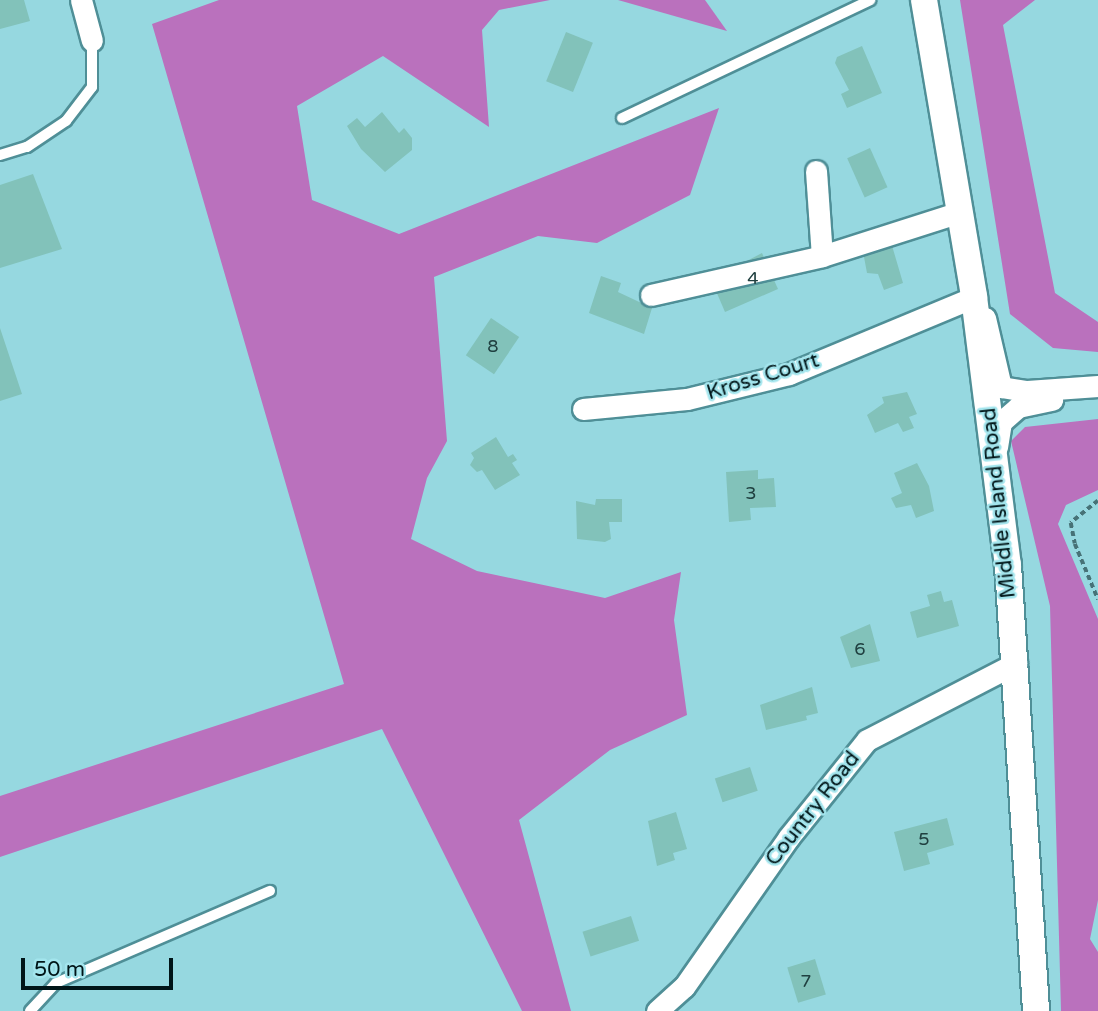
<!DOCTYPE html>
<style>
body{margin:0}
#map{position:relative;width:1098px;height:1011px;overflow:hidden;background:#96d8e0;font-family:"Varela Round",sans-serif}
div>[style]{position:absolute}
.forest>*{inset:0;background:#ba71bd}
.building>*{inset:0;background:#82c2ba;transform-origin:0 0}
.path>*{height:3.5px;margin-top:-1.75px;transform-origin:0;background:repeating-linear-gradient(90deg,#477277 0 5px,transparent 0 8.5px)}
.roads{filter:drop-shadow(2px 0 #4f8f97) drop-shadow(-2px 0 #4f8f97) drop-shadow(0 2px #4f8f97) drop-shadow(0 -2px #4f8f97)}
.service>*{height:10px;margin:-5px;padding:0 5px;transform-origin:5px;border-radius:5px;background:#fff}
.minor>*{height:21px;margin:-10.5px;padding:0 10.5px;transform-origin:10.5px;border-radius:10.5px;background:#fff}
.tertiary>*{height:26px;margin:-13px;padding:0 13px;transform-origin:13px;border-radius:13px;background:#fff}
span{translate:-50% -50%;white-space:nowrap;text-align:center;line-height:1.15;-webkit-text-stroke:5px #a3e5ed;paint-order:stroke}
.number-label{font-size:18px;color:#204040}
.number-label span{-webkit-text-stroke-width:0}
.street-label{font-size:21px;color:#001518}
.scale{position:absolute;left:21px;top:958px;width:152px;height:32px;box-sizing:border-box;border:4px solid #001518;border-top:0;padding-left:9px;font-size:21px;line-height:24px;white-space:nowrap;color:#001518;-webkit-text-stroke:5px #a3e5ed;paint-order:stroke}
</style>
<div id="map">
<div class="forest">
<div style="clip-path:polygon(219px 0,550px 0,499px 10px,482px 30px,489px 127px,383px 56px,297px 106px,312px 200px,399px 234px,719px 108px,690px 195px,597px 243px,538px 236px,434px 277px,447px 441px,427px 478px,411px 539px,477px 571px,605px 598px,681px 572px,674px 620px,687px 715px,610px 750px,519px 820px,571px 1011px,522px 1011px,382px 729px,0 857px,0 796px,344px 684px,152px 24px)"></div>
<div style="clip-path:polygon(618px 0,705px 0,727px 31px)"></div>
<div style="clip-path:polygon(960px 0,1035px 0,1003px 25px,1055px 293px,1098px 322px,1098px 352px,1053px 348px,1010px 314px)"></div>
<div style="clip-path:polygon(1098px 419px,1098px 490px,1066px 505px,1058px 524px,1098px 619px,1098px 900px,1090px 939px,1098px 952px,1098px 1011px,1061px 1011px,1050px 606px,1011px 441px,1025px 427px)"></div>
</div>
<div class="building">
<div style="clip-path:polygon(0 0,24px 0,30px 21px,0 29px)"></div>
<div style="left:566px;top:32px;width:29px;height:53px;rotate:22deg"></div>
<div style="clip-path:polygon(862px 46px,882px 93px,847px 108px,841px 94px,849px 90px,835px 63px,837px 57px)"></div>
<div style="clip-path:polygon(382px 112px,399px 133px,404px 128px,412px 138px,412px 150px,385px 172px,361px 149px,347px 126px,357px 118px,365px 127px)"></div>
<div style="left:870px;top:148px;width:43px;height:25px;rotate:66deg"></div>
<div style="clip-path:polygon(33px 174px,62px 249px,0 268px,0 185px)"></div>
<div style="clip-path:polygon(888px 232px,903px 283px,884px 290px,878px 274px,867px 273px,861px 241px)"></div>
<div style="clip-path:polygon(762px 253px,778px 289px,725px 312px,716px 291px,741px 264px)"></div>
<div style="clip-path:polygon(601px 276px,621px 283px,618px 292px,652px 308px,644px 334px,589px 313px)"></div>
<div style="left:491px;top:318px;width:34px;height:45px;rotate:34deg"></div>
<div style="clip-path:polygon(0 328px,22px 394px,0 401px)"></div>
<div style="clip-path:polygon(907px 392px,917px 414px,909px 417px,914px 428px,903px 432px,898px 423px,875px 433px,867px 415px,884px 403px,882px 397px)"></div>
<div style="clip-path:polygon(496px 437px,508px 457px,513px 454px,517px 460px,512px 463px,520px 475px,495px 490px,482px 470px,477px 472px,470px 465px,474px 458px,471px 453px)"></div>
<div style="clip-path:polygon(917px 463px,929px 486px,934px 511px,916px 518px,911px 505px,896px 508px,891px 498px,902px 493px,894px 473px)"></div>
<div style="clip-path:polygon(758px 470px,758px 479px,774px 478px,776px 507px,750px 508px,751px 520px,729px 522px,726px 472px)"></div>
<div style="clip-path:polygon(596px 499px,622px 499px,622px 522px,609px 522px,611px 539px,605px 542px,577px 539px,576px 501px,595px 505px)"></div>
<div style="clip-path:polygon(941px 591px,944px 602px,952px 600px,959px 626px,917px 638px,910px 612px,930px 606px,927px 595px)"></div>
<div style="clip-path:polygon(870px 624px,880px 661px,851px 668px,840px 637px)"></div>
<div style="clip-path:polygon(812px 687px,818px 713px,806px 716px,807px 720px,766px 730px,760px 705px)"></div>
<div style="left:750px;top:767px;width:25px;height:37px;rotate:72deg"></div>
<div style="clip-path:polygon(676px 812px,687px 849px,673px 853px,675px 860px,657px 866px,648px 821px)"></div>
<div style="clip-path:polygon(947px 818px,954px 845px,927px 853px,930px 864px,904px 871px,894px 832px)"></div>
<div style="left:631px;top:916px;width:26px;height:51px;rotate:72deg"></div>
<div style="left:815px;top:959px;width:37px;height:29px;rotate:73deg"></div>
</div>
<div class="path">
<div style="left:1098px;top:501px;width:35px;rotate:141deg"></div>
<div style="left:1071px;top:523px;width:21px;rotate:79deg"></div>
<div style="left:1075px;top:544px;width:60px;rotate:67.3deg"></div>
</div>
<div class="roads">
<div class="service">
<div style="left:622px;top:118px;width:275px;rotate:-25.4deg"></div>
<div style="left:0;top:155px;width:28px;rotate:-17deg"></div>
<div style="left:27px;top:147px;width:47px;rotate:-33.7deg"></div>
<div style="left:66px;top:121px;width:43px;rotate:-52.6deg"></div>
<div style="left:92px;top:87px;width:46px;rotate:-90deg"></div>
<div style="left:30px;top:1011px;width:38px;rotate:-47deg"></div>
<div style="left:56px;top:983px;width:233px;rotate:-23.3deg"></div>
</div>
<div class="minor">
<div style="left:81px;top:0;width:42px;rotate:75deg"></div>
<div style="left:816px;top:171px;width:85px;rotate:86deg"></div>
<div style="left:651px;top:295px;width:175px;rotate:-12.8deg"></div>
<div style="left:822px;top:256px;width:145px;rotate:-17.7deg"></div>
<div style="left:985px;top:318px;width:71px;rotate:76.9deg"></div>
<div style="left:1001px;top:387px;width:26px;rotate:9deg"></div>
<div style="left:1027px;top:391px;width:71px;rotate:-4deg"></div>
<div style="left:583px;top:409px;width:104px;rotate:-5.5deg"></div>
<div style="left:687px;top:399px;width:105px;rotate:-13.8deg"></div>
<div style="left:789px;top:374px;width:200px;rotate:-22.6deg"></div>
<div style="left:997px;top:447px;width:25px;rotate:-81deg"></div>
<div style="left:1001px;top:422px;width:23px;rotate:-41deg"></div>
<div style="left:1018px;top:407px;width:35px;rotate:-12deg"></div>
<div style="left:657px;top:1011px;width:36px;rotate:-42deg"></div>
<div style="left:684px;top:987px;width:183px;rotate:-55deg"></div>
<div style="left:789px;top:837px;width:124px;rotate:-51.2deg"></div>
<div style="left:867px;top:740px;width:168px;rotate:-27.3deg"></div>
</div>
<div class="tertiary">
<div style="left:924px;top:0;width:301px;rotate:80.4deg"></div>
<div style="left:974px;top:297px;width:270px;rotate:82.8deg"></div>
<div style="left:1008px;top:565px;width:447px;rotate:86.4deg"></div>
</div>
</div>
<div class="number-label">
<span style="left:753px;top:278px">4</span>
<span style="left:493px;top:346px">8</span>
<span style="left:751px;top:493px">3</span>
<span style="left:860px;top:649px">6</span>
<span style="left:924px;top:839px">5</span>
<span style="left:806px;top:981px">7</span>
</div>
<div class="street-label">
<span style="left:763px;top:377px;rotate:-17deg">Kross Court</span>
<span style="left:999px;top:503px;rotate:-96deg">Middle Island Road</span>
<span style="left:813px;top:809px;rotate:-52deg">Country Road</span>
</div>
<div class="scale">50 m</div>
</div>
